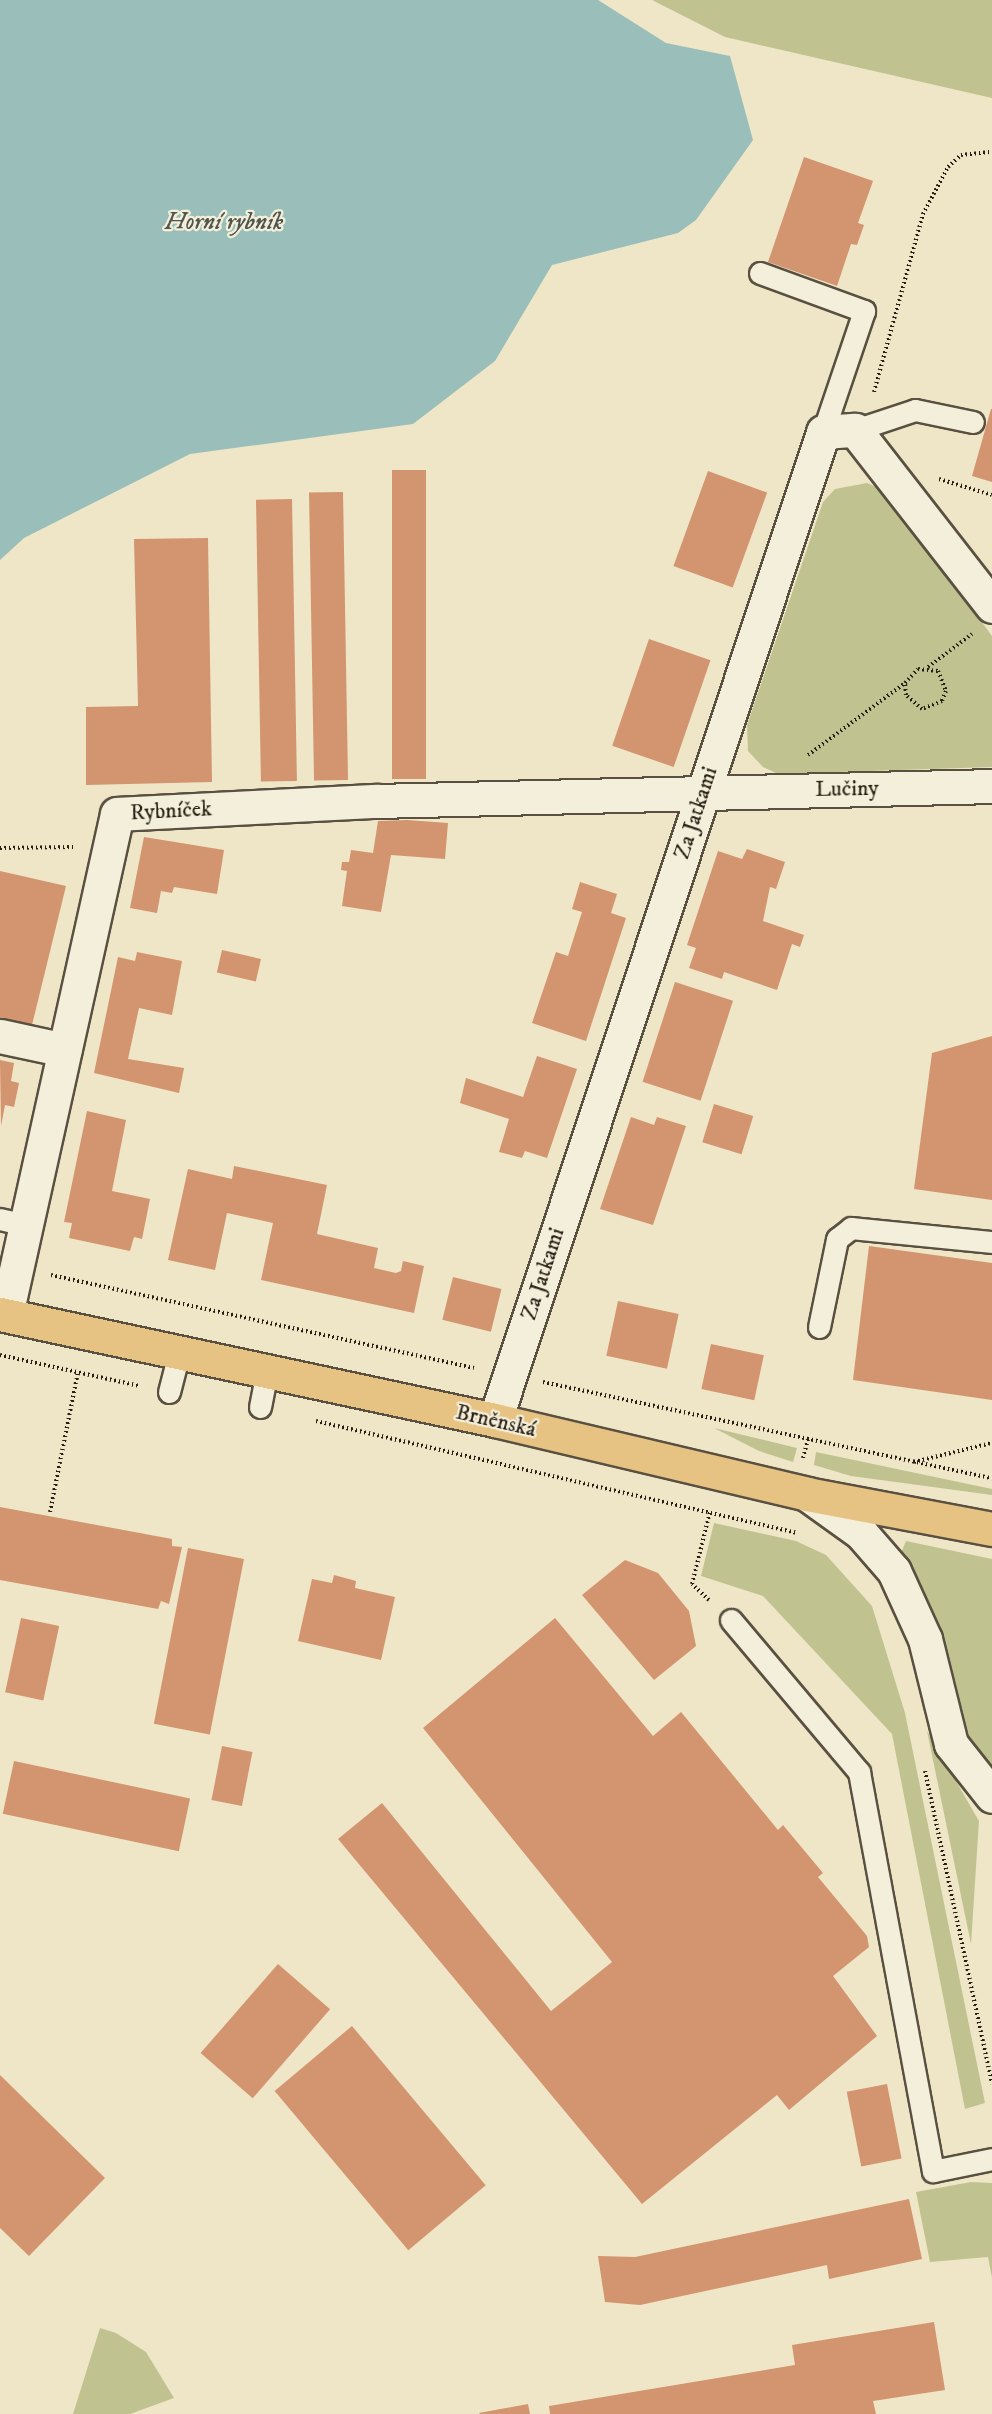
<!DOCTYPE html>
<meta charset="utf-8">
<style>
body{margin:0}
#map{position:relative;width:992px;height:2414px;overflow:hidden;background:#eee6c6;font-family:"IM FELL DW Pica",serif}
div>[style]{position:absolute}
.green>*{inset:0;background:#c0c390}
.water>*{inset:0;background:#9abeb9}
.building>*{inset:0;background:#d39470;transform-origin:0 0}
.path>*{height:4px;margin-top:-2px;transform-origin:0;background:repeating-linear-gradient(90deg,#281e15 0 1.5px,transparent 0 4.5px)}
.roads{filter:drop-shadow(2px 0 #5a5041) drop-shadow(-2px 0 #5a5041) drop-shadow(0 2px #5a5041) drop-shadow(0 -2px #5a5041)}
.lane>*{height:21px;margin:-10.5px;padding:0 10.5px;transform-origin:10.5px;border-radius:10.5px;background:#f4efda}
.street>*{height:33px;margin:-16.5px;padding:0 16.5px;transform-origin:16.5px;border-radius:16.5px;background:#f4efda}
.secondary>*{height:33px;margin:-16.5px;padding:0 16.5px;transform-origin:16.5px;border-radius:16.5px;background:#f4efda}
.primary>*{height:33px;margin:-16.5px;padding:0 16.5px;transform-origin:16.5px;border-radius:16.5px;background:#e7c383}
span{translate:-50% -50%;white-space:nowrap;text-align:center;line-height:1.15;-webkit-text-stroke:4.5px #f4efda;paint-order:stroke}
.street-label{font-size:22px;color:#281e15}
.water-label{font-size:24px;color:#50564e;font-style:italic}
</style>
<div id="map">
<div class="green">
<div style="clip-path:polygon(652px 0,992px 0,992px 98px,725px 37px)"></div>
<div style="clip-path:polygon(867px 483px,886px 491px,992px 636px,992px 767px,778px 774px,763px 767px,748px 751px,747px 725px,823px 502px,835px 489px)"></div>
<div style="clip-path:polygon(714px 1428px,797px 1448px,793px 1462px,759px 1451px)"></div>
<div style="clip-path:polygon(816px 1452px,992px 1489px,992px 1495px,851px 1476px,814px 1465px)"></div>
<div style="clip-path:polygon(714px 1523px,796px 1541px,826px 1555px,872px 1606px,905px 1713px,985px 2103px,965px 2109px,892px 1734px,763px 1596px,701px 1576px)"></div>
<div style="clip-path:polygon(906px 1541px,992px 1559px,992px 1768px,964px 1737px,928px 1600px,901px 1553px)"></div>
<div style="clip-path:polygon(927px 1731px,979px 1821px,971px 1944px)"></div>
<div style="clip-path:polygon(971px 2182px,992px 2183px,992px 2278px,988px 2257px,930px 2262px,916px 2192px)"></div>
<div style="clip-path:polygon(100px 2328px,116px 2333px,146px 2352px,174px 2398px,130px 2414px,73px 2414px)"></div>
</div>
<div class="water">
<div style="clip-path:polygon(0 0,598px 0,666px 43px,730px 56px,753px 140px,696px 220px,678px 233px,552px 265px,495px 361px,413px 424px,190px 454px,24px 538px,0 560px)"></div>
</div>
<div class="building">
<div style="clip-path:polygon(804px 157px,873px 181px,858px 223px,864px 225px,857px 245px,851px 244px,837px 286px,768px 262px)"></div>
<div style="clip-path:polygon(991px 409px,992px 409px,992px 482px,972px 476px)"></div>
<div style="left:392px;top:470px;width:34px;height:309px"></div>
<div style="left:708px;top:471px;width:63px;height:101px;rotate:20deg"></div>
<div style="left:343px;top:492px;width:288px;height:34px;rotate:89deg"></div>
<div style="left:292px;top:499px;width:282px;height:36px;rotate:89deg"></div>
<div style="clip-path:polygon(208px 538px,212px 782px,86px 785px,86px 707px,138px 706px,134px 539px)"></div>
<div style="left:649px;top:639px;width:65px;height:113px;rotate:19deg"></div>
<div style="clip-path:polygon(407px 820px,448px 823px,445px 859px,391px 855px,381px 912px,342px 906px,347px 871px,341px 870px,342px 862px,349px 862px,351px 850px,373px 853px,378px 821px)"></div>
<div style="clip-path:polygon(144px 837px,224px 850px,217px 894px,174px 887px,172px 893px,161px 891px,157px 913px,130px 908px)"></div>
<div style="clip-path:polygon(747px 849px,785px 862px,776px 889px,770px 887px,763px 921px,804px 935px,800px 947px,792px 944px,777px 990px,724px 972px,722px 979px,689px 968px,696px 948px,687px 945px,718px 851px,742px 859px)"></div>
<div style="clip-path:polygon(0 871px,66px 886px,32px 1025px,0 1018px)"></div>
<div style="clip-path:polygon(580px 882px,617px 894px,611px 913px,626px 918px,586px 1041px,532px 1023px,556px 952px,568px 956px,582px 912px,572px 909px)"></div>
<div style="left:222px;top:950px;width:40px;height:23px;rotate:13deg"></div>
<div style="clip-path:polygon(137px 952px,182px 961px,172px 1015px,139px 1008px,128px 1059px,184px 1068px,179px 1093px,94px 1073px,118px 957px,135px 961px)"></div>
<div style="left:675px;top:982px;width:61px;height:105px;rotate:18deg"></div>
<div style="clip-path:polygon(992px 1036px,992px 1200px,914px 1189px,932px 1053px)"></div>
<div style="clip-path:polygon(537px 1056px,577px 1069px,547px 1158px,525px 1151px,522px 1158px,499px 1152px,509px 1119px,460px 1103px,466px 1078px,523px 1097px)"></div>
<div style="clip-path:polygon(0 1060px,14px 1063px,11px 1081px,19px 1083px,14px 1107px,5px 1105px,1px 1126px)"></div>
<div style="left:714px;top:1104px;width:41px;height:40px;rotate:17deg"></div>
<div style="clip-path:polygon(87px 1111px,126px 1120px,112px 1191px,150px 1199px,142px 1239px,134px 1237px,130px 1251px,69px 1238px,72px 1223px,64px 1222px)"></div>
<div style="clip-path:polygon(631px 1117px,654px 1125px,657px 1117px,686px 1126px,653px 1225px,600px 1209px)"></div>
<div style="clip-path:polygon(234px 1166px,327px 1185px,317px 1234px,378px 1248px,374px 1268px,396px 1273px,401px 1271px,403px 1261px,424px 1266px,414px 1313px,261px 1280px,273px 1223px,227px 1213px,215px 1270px,168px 1260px,188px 1169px,232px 1179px)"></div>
<div style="clip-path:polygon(869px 1246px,992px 1263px,992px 1400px,853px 1380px)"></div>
<div style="left:453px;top:1277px;width:50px;height:44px;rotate:14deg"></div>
<div style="left:618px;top:1301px;width:62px;height:56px;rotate:12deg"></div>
<div style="left:711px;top:1344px;width:54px;height:46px;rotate:12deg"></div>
<div style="clip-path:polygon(0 1507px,172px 1539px,172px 1546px,182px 1547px,169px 1604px,161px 1601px,158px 1609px,0 1580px)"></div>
<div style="left:188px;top:1548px;width:57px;height:179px;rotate:11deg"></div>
<div style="clip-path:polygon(625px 1560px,658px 1573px,689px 1611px,696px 1646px,654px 1680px,582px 1595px)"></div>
<div style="clip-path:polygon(334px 1575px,356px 1581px,355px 1588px,395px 1597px,381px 1660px,298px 1641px,312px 1579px,332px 1583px)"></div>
<div style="left:21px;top:1618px;width:39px;height:76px;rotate:12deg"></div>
<div style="clip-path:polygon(555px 1618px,653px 1736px,681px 1712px,778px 1830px,783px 1825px,823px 1873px,818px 1877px,867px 1936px,869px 1947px,833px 1976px,877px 2036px,789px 2110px,777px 2095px,642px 2204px,338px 1839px,382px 1803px,551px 2011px,612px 1962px,423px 1728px)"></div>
<div style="left:222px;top:1746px;width:31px;height:55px;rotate:11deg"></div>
<div style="left:14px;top:1761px;width:180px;height:54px;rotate:12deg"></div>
<div style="left:278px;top:1964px;width:69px;height:118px;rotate:41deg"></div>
<div style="left:352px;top:2026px;width:208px;height:101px;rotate:50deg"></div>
<div style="clip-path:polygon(0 2075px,105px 2178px,29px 2256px,0 2228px)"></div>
<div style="left:887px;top:2084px;width:76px;height:41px;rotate:79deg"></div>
<div style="clip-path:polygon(909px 2199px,922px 2259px,829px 2279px,827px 2265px,640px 2305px,605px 2302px,598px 2256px,635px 2257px)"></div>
<div style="clip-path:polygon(934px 2322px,945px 2390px,873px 2401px,876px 2414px,550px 2414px,549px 2406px,795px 2365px,792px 2345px)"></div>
<div style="clip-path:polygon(528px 2404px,530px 2414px,480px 2414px,479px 2413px)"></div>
</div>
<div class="path">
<div style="left:874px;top:392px;width:185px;rotate:-74.6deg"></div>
<div style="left:923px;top:214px;width:53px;rotate:-62deg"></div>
<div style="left:948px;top:167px;width:18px;rotate:-43deg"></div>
<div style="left:961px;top:155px;width:31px;rotate:-6deg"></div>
<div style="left:939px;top:479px;width:55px;rotate:16.8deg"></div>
<div style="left:928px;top:667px;width:55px;rotate:-36.9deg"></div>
<div style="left:808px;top:755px;width:121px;rotate:-36.6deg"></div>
<div style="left:905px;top:683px;width:19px;rotate:-47deg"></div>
<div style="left:918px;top:669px;width:20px;rotate:6deg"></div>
<div style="left:938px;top:671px;width:22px;rotate:68deg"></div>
<div style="left:946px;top:691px;width:11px;rotate:112deg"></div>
<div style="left:942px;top:701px;width:22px;rotate:158deg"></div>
<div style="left:922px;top:709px;width:21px;rotate:-139deg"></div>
<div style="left:906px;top:695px;width:12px;rotate:-95deg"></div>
<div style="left:0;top:848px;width:73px;rotate:-0.8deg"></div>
<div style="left:51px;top:1275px;width:433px;rotate:12.4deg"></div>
<div style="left:0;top:1355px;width:143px;rotate:12.5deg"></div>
<div style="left:543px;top:1382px;width:459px;rotate:12.1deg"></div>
<div style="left:316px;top:1421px;width:494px;rotate:13.1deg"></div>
<div style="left:803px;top:1458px;width:20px;rotate:-75deg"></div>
<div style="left:914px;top:1462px;width:80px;rotate:-13.7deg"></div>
<div style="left:50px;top:1512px;width:143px;rotate:-78.7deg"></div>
<div style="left:709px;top:1600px;width:23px;rotate:-137deg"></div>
<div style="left:692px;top:1584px;width:74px;rotate:-76deg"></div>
<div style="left:925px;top:1771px;width:320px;rotate:77.9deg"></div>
</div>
<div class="roads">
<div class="lane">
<div style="left:760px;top:273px;width:111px;rotate:20.1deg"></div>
<div style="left:864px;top:311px;width:128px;rotate:108.7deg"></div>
<div style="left:855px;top:430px;width:63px;rotate:-18.4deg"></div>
<div style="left:915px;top:410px;width:59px;rotate:11.7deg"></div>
<div style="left:0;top:1219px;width:27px;rotate:13deg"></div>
<div style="left:819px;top:1327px;width:90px;rotate:-78.4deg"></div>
<div style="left:837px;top:1239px;width:18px;rotate:-38deg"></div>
<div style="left:851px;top:1228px;width:142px;rotate:5.7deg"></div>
<div style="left:169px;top:1392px;width:40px;rotate:-75.6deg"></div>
<div style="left:260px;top:1407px;width:37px;rotate:-79deg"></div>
<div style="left:731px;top:1620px;width:199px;rotate:49.9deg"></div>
<div style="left:859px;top:1772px;width:406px;rotate:79.5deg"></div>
<div style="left:933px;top:2171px;width:60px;rotate:-11.5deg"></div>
</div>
<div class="street">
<div style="left:0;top:1036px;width:66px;rotate:12.2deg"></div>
<div style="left:6px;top:1315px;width:513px;rotate:-77.51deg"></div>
<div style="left:117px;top:814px;width:259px;rotate:-2.9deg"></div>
<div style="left:376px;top:801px;width:616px;rotate:-1.39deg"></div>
<div style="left:495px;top:1420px;width:1041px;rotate:-71.63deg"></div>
<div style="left:823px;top:432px;width:32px;rotate:-4deg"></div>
<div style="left:855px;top:430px;width:223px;rotate:52.1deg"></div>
</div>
<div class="secondary">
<div style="left:807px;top:1494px;width:67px;rotate:35.8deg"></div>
<div style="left:861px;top:1533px;width:50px;rotate:49deg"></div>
<div style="left:894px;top:1571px;width:75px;rotate:65.5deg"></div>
<div style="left:925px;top:1639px;width:108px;rotate:76.1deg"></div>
<div style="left:951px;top:1744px;width:66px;rotate:51.7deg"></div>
</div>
<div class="primary">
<div style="left:0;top:1314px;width:506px;rotate:12.09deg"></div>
<div style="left:495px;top:1420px;width:321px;rotate:13.3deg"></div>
<div style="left:807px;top:1494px;width:188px;rotate:10.7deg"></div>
</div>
</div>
<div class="street-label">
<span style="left:847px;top:789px;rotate:-1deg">Lučiny</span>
<span style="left:171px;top:811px;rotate:-3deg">Rybníček</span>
<span style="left:696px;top:813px;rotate:-72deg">Za Jatkami</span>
<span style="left:543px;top:1274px;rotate:-72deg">Za Jatkami</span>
<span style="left:496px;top:1421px;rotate:13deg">Brněnská</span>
</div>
<div class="water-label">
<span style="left:224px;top:223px">Horní rybník</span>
</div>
</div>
